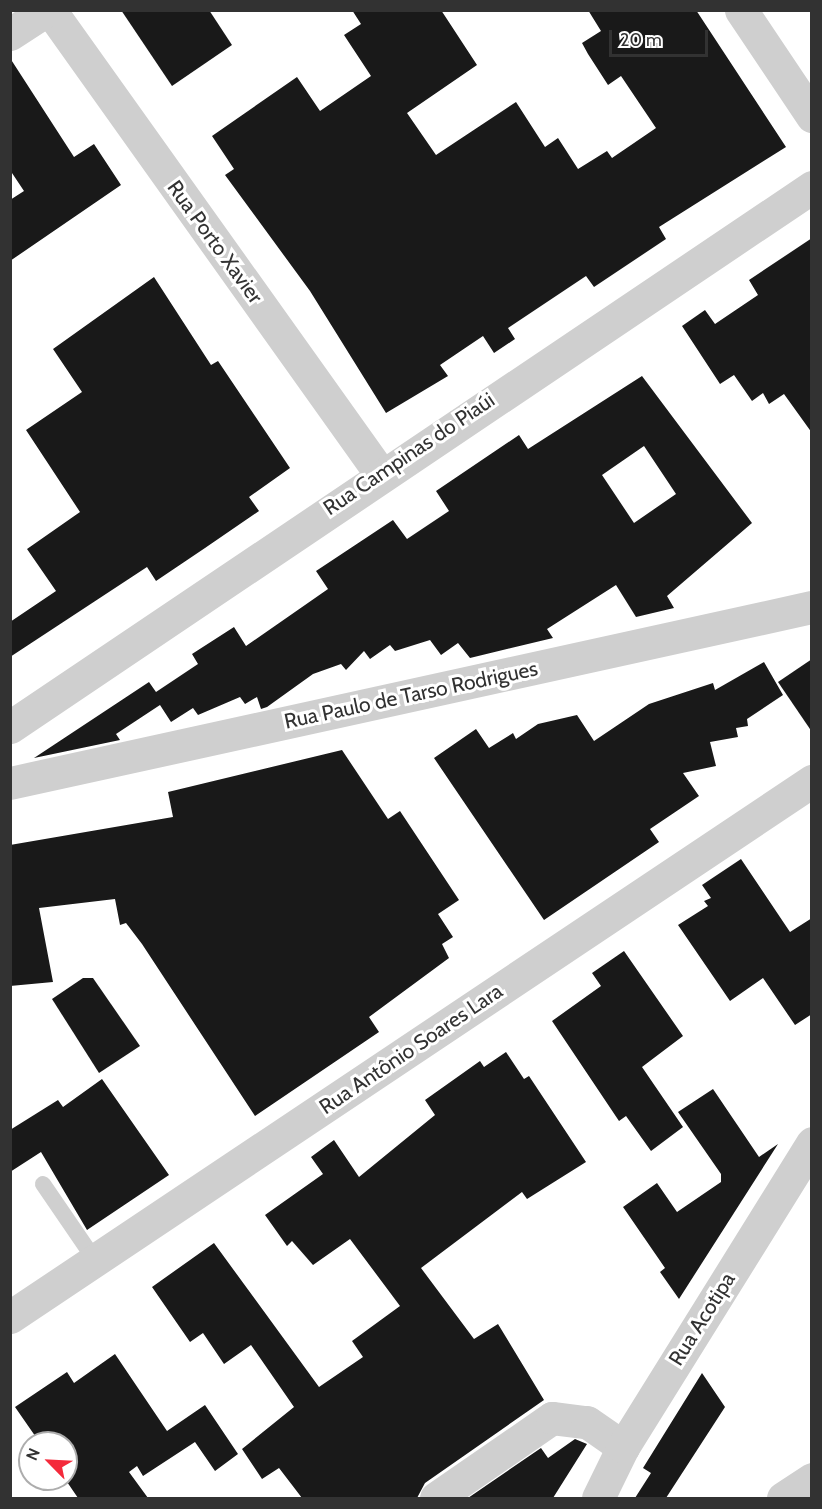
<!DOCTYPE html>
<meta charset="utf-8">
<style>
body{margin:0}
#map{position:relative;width:822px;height:1509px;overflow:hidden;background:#fff;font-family:Cabin,sans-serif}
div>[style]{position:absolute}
.building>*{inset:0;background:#191919}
.lane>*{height:16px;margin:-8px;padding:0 8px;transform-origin:8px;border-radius:8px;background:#cfcfcf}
.street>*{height:33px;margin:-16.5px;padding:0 16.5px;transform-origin:16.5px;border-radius:16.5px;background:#cfcfcf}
span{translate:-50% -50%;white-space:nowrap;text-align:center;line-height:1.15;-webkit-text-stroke:6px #fff;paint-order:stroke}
.street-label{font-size:21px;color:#323232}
.frame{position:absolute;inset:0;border:12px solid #323232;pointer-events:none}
.north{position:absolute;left:18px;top:1431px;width:60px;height:60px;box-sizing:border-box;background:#fff;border:2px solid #adadad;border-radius:50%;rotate:294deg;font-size:16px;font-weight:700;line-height:24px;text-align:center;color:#323232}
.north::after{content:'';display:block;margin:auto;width:21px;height:27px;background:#f42a3b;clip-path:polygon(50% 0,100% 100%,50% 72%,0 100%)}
.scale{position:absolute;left:609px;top:30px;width:99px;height:27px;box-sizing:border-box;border:3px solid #323232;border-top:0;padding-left:8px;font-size:18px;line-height:21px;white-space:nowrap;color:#323232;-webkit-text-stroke:4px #fff;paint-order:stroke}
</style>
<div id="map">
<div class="building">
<div style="clip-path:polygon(121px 10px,209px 10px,232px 45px,172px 86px)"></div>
<div style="clip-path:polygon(352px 10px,441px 10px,477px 65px,407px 113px,436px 155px,516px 102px,545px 147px,558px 138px,578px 169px,607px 151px,612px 158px,656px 128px,621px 76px,608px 85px,588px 54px,582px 43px,601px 31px,588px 10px,696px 10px,786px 147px,659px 227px,666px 239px,594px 287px,586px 276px,508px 328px,515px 339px,494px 353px,483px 336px,440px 365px,448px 376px,386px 413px,310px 291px,225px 175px,234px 169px,212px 136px,297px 77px,320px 111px,371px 76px,344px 35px,361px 24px)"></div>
<div style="clip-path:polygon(10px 58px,74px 157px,94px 144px,121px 185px,10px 261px,10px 200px,24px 191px,10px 170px)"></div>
<div style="clip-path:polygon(812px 238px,812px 433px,784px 394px,769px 404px,763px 393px,752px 401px,734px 375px,720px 384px,682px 326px,705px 310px,715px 324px,758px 295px,749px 280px)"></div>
<div style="clip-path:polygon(154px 277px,211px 365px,218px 361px,290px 468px,249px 497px,259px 511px,205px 548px,156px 581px,147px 567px,10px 657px,10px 622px,56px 591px,27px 549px,80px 512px,26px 430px,82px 392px,53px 349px)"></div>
<div style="clip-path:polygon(evenodd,642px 376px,752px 523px,667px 596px,674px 608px,636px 617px,616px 585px,547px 629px,553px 638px,470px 658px,458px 643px,441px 655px,430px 640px,395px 651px,390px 645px,370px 659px,364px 651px,346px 670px,341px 664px,313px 674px,267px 707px,261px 709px,257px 697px,245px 704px,240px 697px,198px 715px,193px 708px,171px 722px,160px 705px,116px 734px,120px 740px,34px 758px,149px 682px,156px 692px,198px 664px,192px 654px,234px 627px,246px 646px,328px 589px,316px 571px,393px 520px,407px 539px,449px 511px,436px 491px,519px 435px,528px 449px,642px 376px,644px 446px,676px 494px,634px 523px,602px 475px,644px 446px)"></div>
<div style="clip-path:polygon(812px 659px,812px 732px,778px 682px)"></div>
<div style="clip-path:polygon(764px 662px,783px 695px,747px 719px,748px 726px,736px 728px,738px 737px,710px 742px,716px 766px,683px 773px,699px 796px,650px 829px,659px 842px,544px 920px,434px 758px,476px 729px,489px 748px,513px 733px,516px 739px,538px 724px,577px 715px,594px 741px,649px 704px,713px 683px,715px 690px)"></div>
<div style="clip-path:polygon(342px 750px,388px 819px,400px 811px,459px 900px,438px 914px,453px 937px,442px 944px,449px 958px,369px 1017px,379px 1032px,255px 1116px,142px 944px,126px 923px,120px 925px,115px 899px,39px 908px,53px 982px,10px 986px,10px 845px,173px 817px,168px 792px)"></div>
<div style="clip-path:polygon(741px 859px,790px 932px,812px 918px,812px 1014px,795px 1025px,763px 978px,730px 1001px,678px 925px,708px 906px,704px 901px,711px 898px,702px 885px)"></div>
<div style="clip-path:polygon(624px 951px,683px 1036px,642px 1067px,683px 1127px,651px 1151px,626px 1116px,619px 1121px,552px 1021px,601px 986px,592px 973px)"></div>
<div style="clip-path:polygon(83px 978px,93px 978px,140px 1046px,99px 1073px,52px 999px)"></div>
<div style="clip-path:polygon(506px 1052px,524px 1079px,529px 1076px,586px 1162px,527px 1199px,522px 1192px,421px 1268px,474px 1339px,498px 1324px,544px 1400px,425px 1483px,417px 1498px,302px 1498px,279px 1468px,262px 1479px,242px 1449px,294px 1407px,251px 1345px,224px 1364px,203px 1333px,190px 1342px,152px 1287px,214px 1243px,319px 1387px,363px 1357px,352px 1341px,400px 1306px,350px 1239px,313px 1265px,292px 1241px,287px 1246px,265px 1215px,323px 1174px,311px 1157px,334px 1140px,359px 1177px,435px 1115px,425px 1100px,480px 1061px,484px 1067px)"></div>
<div style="clip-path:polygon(102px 1079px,169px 1175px,87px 1230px,41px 1152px,10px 1172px,10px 1130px,58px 1100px,63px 1107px)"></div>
<div style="clip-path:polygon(713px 1089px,759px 1157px,778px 1144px,679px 1299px,660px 1272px,665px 1268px,623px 1207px,657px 1183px,677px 1212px,721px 1182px,721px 1174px,678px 1112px)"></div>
<div style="clip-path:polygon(115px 1354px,167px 1431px,205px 1405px,238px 1454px,215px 1471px,195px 1442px,143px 1476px,137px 1466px,129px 1472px,148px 1498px,78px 1498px,65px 1479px,66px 1443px,40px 1443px,15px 1407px,67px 1372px,74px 1383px)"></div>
<div style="clip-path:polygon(702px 1373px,725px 1407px,666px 1498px,635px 1498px,651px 1473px,643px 1468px)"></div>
<div style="clip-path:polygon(575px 1439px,587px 1444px,553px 1498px,468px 1498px,541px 1448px,548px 1458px)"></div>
</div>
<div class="lane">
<div style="left:43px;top:1184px;width:92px;rotate:55.6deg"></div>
</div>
<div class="street">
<div style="left:50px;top:10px;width:569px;rotate:54.52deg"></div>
<div style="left:741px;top:10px;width:128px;rotate:56.2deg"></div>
<div style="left:10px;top:34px;width:44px;rotate:-33deg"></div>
<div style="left:10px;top:727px;width:967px;rotate:-33.95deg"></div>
<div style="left:10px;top:783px;width:821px;rotate:-12.38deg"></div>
<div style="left:10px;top:1317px;width:965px;rotate:-33.76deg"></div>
<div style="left:436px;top:1498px;width:141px;rotate:-34.6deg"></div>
<div style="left:552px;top:1418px;width:35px;rotate:7deg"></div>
<div style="left:587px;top:1422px;width:44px;rotate:34.8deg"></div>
<div style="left:598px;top:1498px;width:57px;rotate:-63.9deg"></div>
<div style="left:623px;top:1447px;width:358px;rotate:-58.1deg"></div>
<div style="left:783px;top:1498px;width:35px;rotate:-33deg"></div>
</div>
<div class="street-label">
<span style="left:215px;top:242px;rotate:54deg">Rua Porto Xavier</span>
<span style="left:409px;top:454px;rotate:-34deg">Rua Campinas do Piaúi</span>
<span style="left:411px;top:695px;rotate:-12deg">Rua Paulo de Tarso Rodrigues</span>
<span style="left:411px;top:1049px;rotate:-34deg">Rua Antônio Soares Lara</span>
<span style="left:702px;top:1319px;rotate:-58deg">Rua Acotipa</span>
</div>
<div class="frame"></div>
<div class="north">N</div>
<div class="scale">20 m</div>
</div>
